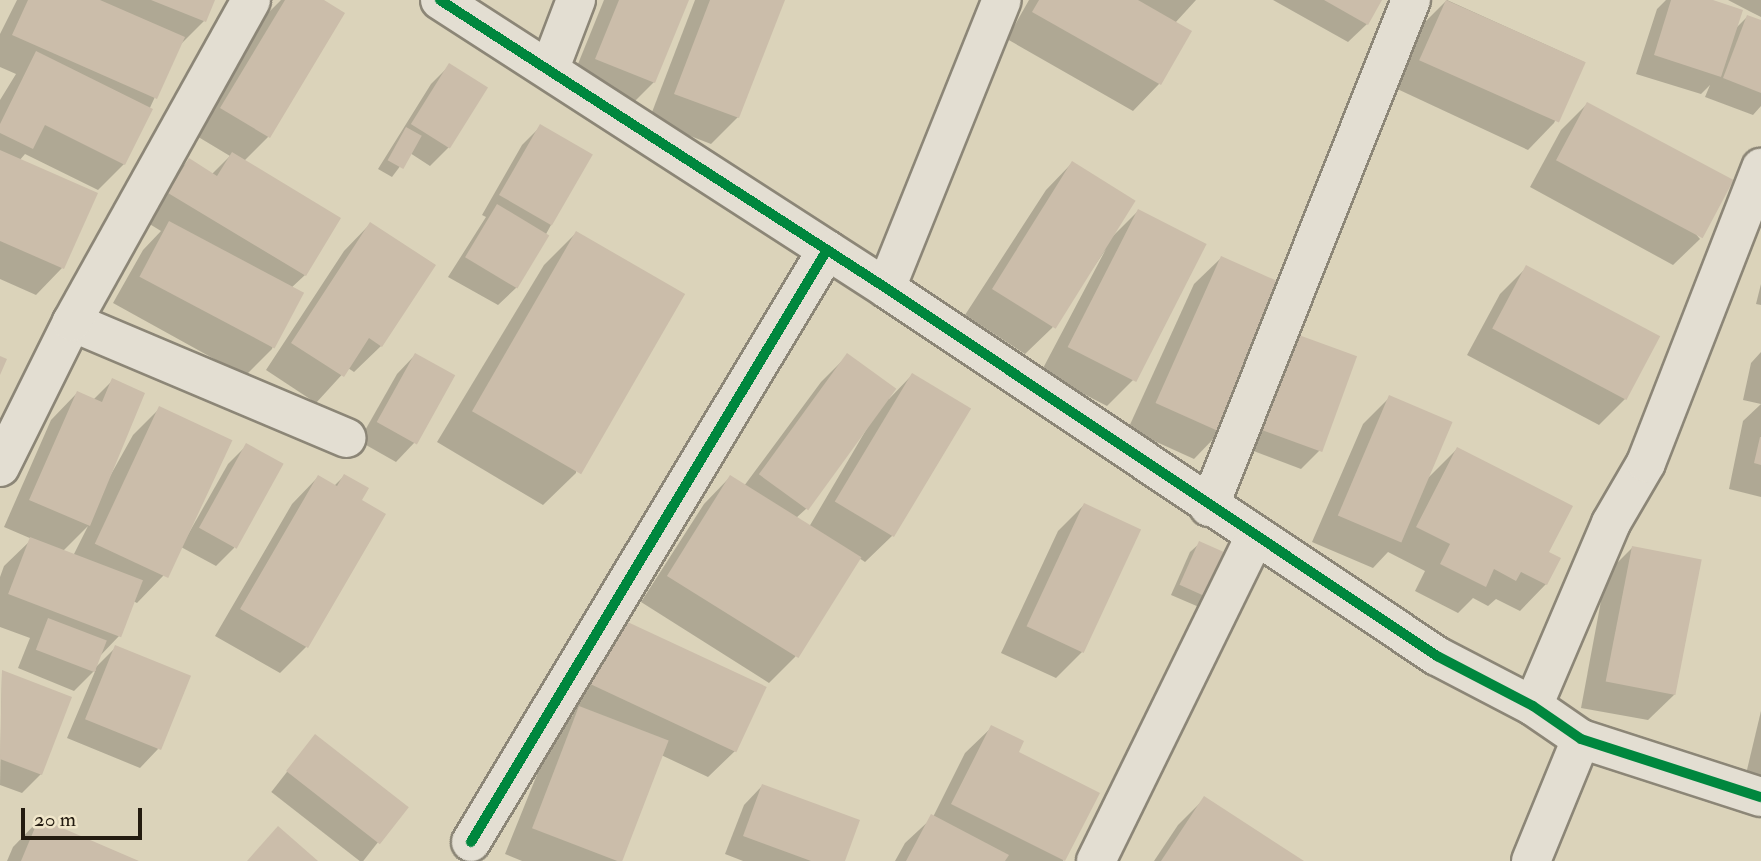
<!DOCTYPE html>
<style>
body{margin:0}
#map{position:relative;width:1761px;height:861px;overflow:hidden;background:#dbd3ba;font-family:"IM FELL Double Pica",serif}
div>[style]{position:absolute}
.shadow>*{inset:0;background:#0003;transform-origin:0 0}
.building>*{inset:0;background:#cbbdaa;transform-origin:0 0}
.roads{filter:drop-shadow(2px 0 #8c8677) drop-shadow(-2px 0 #8c8677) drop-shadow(0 2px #8c8677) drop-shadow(0 -2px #8c8677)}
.street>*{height:38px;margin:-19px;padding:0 19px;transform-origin:19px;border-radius:19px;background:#e3ded2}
.cycleway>*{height:10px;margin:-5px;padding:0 5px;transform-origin:5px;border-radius:5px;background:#00873e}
span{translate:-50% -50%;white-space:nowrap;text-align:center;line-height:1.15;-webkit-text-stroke:7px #f0e6ca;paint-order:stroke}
.scale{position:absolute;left:21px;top:808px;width:121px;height:32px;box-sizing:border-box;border:4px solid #231b10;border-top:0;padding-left:9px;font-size:21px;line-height:24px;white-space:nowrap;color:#231b10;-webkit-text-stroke:5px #f0e6ca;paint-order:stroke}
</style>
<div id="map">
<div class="shadow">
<div style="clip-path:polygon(17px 0,213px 0,204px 21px,178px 47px,124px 164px,98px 190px,25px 154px,19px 161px,62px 268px,36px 295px,0 279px,0 100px,16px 74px,0 67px,0 34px)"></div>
<div style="clip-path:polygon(281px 0,321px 0,343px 13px,268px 137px,244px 161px,305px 275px,290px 289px,272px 349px,245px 376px,113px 303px,143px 250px,161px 231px,143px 220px,163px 187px,189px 160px,212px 174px,230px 156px,195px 135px,269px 12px)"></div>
<div style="clip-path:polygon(604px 0,687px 0,654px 82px,627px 109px,569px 86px)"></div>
<div style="clip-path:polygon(695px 0,783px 0,738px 117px,711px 144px,649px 120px)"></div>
<div style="clip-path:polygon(1029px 0,1196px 0,1175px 23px,1190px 31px,1159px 84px,1133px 111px,1007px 39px)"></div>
<div style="clip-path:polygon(1273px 0,1380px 0,1367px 24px,1348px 42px)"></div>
<div style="clip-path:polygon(1447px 0,1584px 62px,1554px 123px,1528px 150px,1393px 87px,1422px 25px)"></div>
<div style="clip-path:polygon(1666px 0,1707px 0,1734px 30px,1747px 17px,1761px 22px,1761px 106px,1753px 115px,1705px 97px,1710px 85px,1701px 94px,1636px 74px,1657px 9px)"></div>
<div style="clip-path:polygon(1728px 0,1761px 0,1761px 17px,1751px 12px)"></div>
<div style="clip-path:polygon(449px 66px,449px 147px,430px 166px,410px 153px,392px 177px,378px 169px,431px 84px)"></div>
<div style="clip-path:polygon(1587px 104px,1700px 239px,1673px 265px,1530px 187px,1561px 130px)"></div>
<div style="clip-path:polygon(540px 127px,551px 225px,517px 287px,498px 305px,448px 277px,486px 217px,482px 215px,522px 145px)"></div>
<div style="clip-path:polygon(1072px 163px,1112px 237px,1138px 211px,1133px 380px,1107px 406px,1041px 372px,1106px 249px,1052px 328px,1025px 354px,965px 315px,1046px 190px)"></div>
<div style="clip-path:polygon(370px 224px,381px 346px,354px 372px,348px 368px,316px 403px,266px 370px,344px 251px)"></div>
<div style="clip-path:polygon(576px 233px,576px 473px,543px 505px,437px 442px,544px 265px)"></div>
<div style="clip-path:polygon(1221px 258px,1220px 432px,1194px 459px,1128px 429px,1194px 284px)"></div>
<div style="clip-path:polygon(1527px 267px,1626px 398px,1599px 425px,1467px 355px,1500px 294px)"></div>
<div style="clip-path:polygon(1761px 284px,1761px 305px,1756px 304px)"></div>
<div style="clip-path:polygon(1761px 352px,1761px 497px,1729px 489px,1743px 421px,1761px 404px,1743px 400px,1751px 363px)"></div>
<div style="clip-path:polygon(1277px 354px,1320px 450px,1301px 469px,1243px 447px)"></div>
<div style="clip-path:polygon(415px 355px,453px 376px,414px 443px,396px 462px,359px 441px,397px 374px)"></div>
<div style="clip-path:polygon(evenodd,847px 356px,889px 399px,912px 375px,892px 536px,865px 562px,859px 558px,795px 657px,769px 683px,641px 602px,704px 504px,730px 477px,744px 486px,821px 382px,847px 356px,876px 413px,809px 527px,796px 518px,807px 508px,876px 413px)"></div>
<div style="clip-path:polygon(evenodd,113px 380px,104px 487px,133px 435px,160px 408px,229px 441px,163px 576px,137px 603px,133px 601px,119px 636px,99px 657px,94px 669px,116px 647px,158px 749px,140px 768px,67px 738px,96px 669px,74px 691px,18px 668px,30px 638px,0 627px,0 577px,4px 566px,32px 539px,4px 527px,51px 420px,77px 393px,93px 400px,113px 380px,88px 526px,73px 556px,62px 552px,88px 526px)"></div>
<div style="clip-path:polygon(1390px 397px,1425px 481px,1457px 449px,1547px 553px,1546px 584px,1520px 611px,1496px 599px,1488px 606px,1473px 598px,1458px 613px,1415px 591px,1425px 571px,1388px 552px,1373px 568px,1312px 542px,1363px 424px)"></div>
<div style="clip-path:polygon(247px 445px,234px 548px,216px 566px,181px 547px,228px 464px)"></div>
<div style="clip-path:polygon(344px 476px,360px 501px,306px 647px,280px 673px,215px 636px,292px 504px,318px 477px,334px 486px)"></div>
<div style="clip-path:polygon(1084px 505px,1082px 652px,1056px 678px,1001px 653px,1058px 531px)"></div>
<div style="clip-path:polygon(1200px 543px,1208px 598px,1199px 607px,1171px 595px,1190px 552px)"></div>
<div style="clip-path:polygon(1632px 548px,1675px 694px,1648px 720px,1581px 708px,1606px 574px)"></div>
<div style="clip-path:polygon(593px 647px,735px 751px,708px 777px,661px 755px,619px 861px,522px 861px,505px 854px,553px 735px,573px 715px,563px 710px)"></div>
<div style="clip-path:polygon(2px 672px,41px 774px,22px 793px,0 785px)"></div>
<div style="clip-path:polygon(1761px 711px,1761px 778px,1746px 774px)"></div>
<div style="clip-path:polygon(992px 727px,1016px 753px,1098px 794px,1063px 861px,895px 861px,905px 843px,933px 817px,965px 753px)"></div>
<div style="left:315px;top:736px;width:115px;height:71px;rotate:38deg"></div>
<div style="clip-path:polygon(762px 786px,843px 861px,743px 861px,725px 854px,744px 805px)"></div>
<div style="clip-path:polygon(1204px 799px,1301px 861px,1154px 861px,1178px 825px)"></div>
<div style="clip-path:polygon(39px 820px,135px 861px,7px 861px,13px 847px)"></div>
</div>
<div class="building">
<div style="clip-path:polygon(28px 0,100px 0,185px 37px,157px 99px,12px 35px)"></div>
<div style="clip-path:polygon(151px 0,215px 0,206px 22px)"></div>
<div style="clip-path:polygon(285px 0,324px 0,345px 13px,270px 138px,220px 108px)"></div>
<div style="clip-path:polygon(619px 0,689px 0,655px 83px,595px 59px)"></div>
<div style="clip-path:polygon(710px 0,785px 0,739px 118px,674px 94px)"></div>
<div style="clip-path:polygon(1039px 0,1138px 0,1192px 31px,1161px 85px,1032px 12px)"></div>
<div style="clip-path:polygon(1324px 0,1382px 0,1368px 25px)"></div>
<div style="left:1446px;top:0;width:153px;height:66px;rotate:24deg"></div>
<div style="clip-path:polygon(1671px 0,1713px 0,1743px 10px,1721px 77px,1654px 55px)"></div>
<div style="clip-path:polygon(1747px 15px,1761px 20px,1761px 93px,1723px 78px)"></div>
<div style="clip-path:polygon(36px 51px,153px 109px,125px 165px,45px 125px,33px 149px,0 133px,0 124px)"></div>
<div style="left:449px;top:63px;width:46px;height:72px;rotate:32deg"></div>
<div style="left:1587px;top:102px;width:166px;height:66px;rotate:28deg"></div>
<div style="left:540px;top:124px;width:61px;height:82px;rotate:30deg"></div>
<div style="left:406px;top:127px;width:18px;height:38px;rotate:29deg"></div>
<div style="clip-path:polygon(0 150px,98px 193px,64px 269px,0 241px)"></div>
<div style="clip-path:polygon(232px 152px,341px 218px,306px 276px,168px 193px,189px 158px,217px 176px)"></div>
<div style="left:1072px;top:161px;width:75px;height:151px;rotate:32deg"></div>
<div style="left:497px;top:204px;width:61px;height:62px;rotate:31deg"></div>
<div style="left:1138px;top:209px;width:77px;height:155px;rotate:27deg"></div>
<div style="left:169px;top:221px;width:153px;height:63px;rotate:28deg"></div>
<div style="clip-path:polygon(370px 222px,436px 265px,382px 347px,369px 338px,344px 377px,291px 343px)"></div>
<div style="left:576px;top:231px;width:126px;height:208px;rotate:30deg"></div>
<div style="left:1221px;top:256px;width:74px;height:161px;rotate:24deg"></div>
<div style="left:1526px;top:265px;width:152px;height:72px;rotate:28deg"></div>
<div style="left:1296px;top:334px;width:65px;height:102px;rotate:20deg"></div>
<div style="left:415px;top:353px;width:46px;height:79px;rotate:29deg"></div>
<div style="left:847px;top:353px;width:61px;height:150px;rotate:36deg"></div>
<div style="clip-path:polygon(0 356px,7px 359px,0 375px)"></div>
<div style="left:912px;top:373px;width:69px;height:150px;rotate:31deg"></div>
<div style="clip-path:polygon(112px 378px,145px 393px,90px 526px,29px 500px,77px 391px,102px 402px)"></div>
<div style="left:1389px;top:395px;width:69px;height:131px;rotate:23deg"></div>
<div style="left:159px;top:406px;width:81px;height:152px;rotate:25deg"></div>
<div style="clip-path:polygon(1760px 437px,1761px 437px,1761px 465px,1754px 463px)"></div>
<div style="left:246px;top:443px;width:43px;height:97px;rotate:29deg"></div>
<div style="clip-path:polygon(1457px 447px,1573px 506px,1549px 552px,1561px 558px,1547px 585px,1521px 572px,1516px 581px,1494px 569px,1486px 587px,1440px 564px,1450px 544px,1416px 527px)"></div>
<div style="clip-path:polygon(344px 474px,369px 488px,362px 500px,386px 514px,308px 648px,240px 609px,318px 475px,337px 486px)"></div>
<div style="left:730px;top:475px;width:155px;height:119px;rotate:32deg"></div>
<div style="left:1084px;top:503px;width:63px;height:136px;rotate:25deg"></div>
<div style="left:30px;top:537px;width:121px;height:61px;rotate:21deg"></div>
<div style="left:1199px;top:541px;width:34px;height:48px;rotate:24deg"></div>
<div style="left:1632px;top:546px;width:71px;height:138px;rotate:11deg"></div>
<div style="left:48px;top:618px;width:63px;height:34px;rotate:21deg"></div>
<div style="left:619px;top:618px;width:163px;height:72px;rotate:25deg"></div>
<div style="left:115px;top:645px;width:82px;height:80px;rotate:22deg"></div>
<div style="clip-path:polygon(2px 670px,72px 697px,42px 775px,0 759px)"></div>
<div style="left:579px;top:706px;width:96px;height:131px;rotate:21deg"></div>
<div style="clip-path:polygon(991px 725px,1024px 741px,1019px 752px,1100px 793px,1065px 861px,951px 804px)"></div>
<div style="left:315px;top:734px;width:119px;height:47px;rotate:38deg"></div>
<div style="clip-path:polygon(762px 784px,860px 820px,845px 861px,811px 861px,743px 836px)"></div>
<div style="clip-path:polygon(1204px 796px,1304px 861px,1161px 861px)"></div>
<div style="clip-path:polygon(931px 814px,1009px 855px,1005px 861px,906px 861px)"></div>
<div style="clip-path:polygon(39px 818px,139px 861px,21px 861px)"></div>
<div style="clip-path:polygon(278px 826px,318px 861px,247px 861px)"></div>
</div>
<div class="roads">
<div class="street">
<div style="left:440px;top:0;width:531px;rotate:32.85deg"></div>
<div style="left:886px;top:288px;width:663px;rotate:33.74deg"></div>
<div style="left:1437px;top:656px;width:108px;rotate:27.5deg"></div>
<div style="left:1533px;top:706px;width:58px;rotate:34.5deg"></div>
<div style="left:1581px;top:739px;width:189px;rotate:17.9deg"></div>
<div style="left:550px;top:68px;width:73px;rotate:-69.1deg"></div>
<div style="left:886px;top:288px;width:310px;rotate:-68.1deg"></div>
<div style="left:72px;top:322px;width:298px;rotate:22.9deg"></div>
<div style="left:0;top:467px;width:162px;rotate:-63.6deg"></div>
<div style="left:72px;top:322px;width:368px;rotate:-60.9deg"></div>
<div style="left:1209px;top:507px;width:546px;rotate:-68.28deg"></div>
<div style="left:1533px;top:706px;width:199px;rotate:-66.9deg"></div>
<div style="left:1611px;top:523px;width:69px;rotate:-59.7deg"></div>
<div style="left:1646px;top:463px;width:317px;rotate:-68.7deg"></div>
<div style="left:471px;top:842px;width:691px;rotate:-58.98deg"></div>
<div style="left:1096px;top:861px;width:361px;rotate:-63.9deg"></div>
<div style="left:1531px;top:861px;width:132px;rotate:-67.7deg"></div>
</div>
</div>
<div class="cycleway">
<div style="left:440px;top:0;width:531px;rotate:32.85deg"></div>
<div style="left:886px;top:288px;width:663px;rotate:33.74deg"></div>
<div style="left:1437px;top:656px;width:108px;rotate:27.5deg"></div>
<div style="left:1533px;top:706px;width:58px;rotate:34.5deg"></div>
<div style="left:1581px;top:739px;width:189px;rotate:17.9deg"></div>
<div style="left:471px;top:842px;width:691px;rotate:-58.98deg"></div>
</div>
<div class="scale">20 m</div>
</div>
